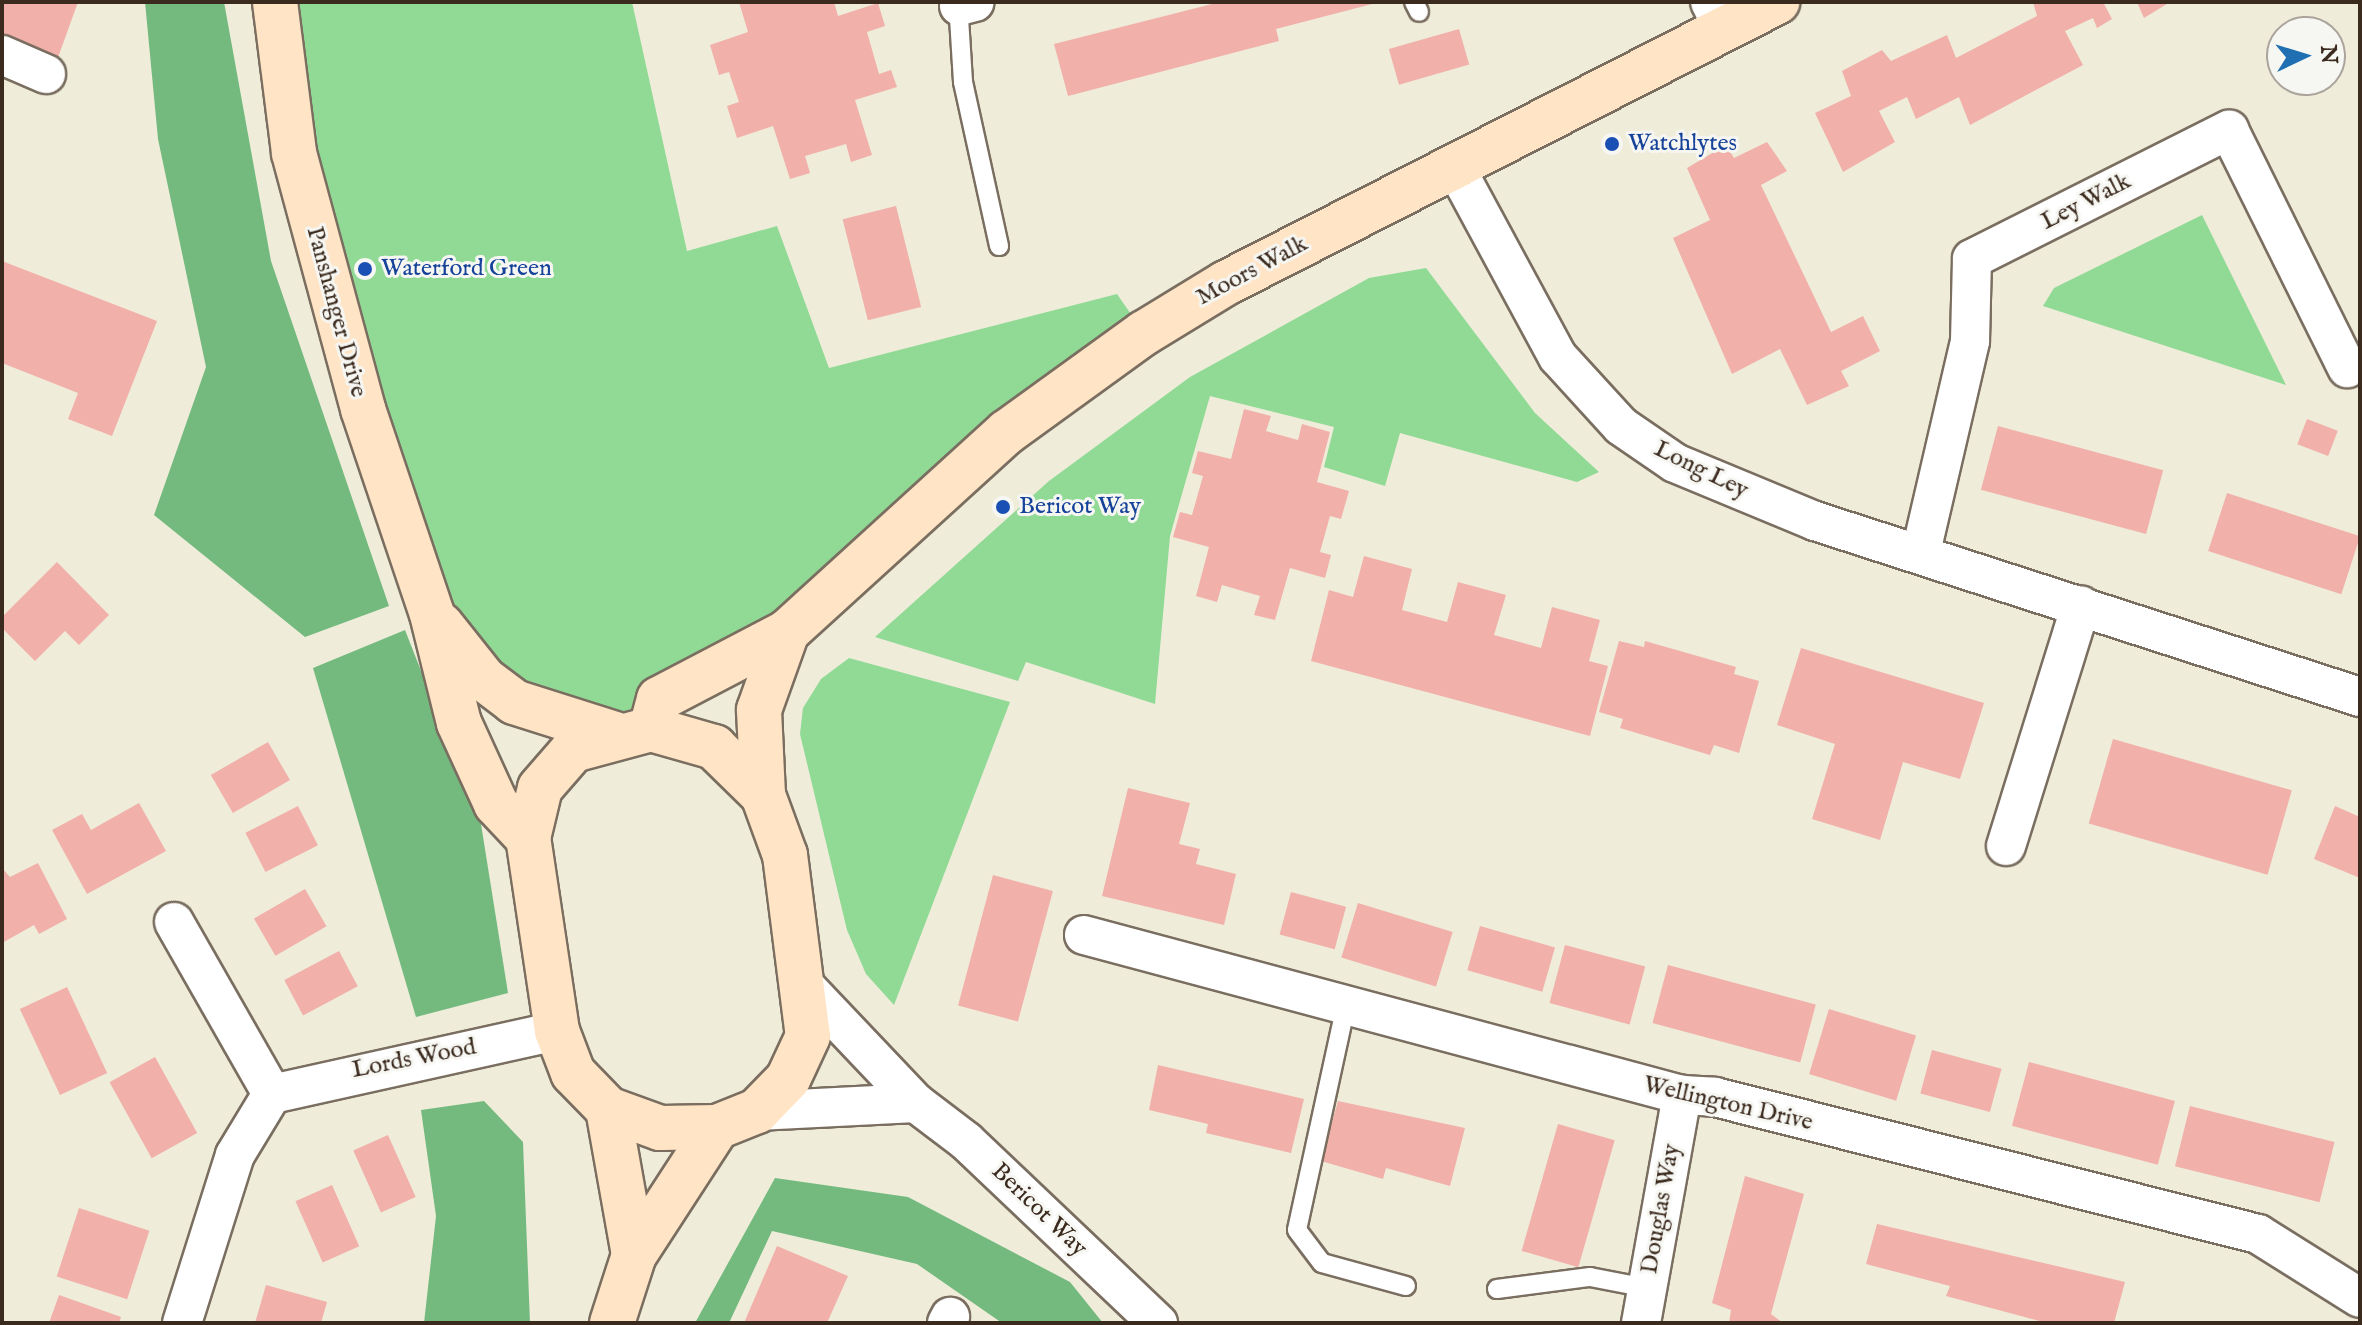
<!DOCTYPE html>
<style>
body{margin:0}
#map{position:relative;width:2362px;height:1325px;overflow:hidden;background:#efecda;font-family:"IM FELL English",serif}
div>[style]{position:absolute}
.green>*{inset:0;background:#90da96}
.forest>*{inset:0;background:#74ba7f}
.building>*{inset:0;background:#f1b0a9;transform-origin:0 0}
.roads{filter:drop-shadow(2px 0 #7a6e60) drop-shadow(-2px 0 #7a6e60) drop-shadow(0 2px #7a6e60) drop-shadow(0 -2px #7a6e60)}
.lane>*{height:18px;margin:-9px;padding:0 9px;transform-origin:9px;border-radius:9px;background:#fff}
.street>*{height:38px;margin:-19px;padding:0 19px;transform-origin:19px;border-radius:19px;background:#fff}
.secondary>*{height:44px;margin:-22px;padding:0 22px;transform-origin:22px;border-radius:22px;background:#ffe4c6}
.dots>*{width:22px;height:22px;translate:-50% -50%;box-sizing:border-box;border:4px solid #f6f6f2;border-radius:50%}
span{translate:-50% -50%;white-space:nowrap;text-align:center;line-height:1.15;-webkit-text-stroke:6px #f6f6f2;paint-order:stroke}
.transit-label{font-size:24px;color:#164399}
.left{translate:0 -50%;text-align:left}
.street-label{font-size:24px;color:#3b2a1e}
.frame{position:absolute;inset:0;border:4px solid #3b2a1e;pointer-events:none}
.north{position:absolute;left:2266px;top:16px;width:80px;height:80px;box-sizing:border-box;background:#f6f6f2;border:2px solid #aba49d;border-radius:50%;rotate:86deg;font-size:22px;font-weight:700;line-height:32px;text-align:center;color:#3b2a1e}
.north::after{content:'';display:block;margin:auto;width:28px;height:36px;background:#1f6fb2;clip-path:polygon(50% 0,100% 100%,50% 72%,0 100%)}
</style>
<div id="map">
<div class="green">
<div style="clip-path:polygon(275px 2px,632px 2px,687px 251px,777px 226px,829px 368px,1117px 294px,1144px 333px,651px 729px,548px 713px,432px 614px)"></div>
<div style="clip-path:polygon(2202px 215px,2286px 385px,2043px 306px,2054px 288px)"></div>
<div style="clip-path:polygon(1426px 268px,1535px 413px,1599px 472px,1577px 482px,1400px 433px,1385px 486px,1324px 467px,1334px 427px,1210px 396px,1170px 536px,1155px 704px,1026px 662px,1018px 681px,875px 637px,1049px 481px,1190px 377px,1369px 278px)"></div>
<div style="clip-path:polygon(849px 658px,1010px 702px,894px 1005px,866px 974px,847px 930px,800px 734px,803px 708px,821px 679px)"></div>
</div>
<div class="forest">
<div style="clip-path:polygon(145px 2px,224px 2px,271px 261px,389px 606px,305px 637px,154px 515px,206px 367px,158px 139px)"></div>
<div style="clip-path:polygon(405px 630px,481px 824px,508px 993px,416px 1017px,313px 668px)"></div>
<div style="clip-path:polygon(484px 1101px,523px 1142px,530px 1323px,424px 1323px,436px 1216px,421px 1110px)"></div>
<div style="clip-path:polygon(775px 1178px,908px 1197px,1070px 1282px,1103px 1323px,1002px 1323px,917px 1264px,772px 1231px,729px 1323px,695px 1323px)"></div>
</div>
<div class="building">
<div style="clip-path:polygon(2px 2px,78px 2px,56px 63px,2px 43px)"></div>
<div style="clip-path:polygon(739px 2px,834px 2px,838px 16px,878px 3px,885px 26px,867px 32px,879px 74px,891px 70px,897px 87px,855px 100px,872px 155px,851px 162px,846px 144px,805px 156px,810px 173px,790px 179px,773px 126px,737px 138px,727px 106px,739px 102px,729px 72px,719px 75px,710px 45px,748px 32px)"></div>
<div style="clip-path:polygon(1220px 2px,1376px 3px,1276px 29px,1279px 41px,1068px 96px,1054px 44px)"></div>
<div style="clip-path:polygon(2033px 2px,2103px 2px,2112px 19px,2097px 28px,2093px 18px,2065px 31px,2083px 65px,1970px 125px,1959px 97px,1916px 119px,1907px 97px,1879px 111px,1895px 142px,1843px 172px,1815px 113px,1851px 96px,1842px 71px,1882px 50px,1891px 61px,1947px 35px,1956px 58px,2037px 16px)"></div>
<div style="clip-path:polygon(2137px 2px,2170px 2px,2144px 18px)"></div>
<div style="left:1459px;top:29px;width:37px;height:73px;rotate:74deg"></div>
<div style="clip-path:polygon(1767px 142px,1787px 171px,1761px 185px,1831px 332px,1863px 316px,1880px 351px,1841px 371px,1849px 386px,1807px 405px,1780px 349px,1732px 374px,1673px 238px,1710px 220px,1687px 168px,1726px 145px,1734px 158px)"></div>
<div style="left:896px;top:206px;width:104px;height:55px;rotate:76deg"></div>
<div style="clip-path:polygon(2px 261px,157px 321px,112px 436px,68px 419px,78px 393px,2px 363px)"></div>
<div style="clip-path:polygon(1244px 409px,1271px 416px,1266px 431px,1298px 440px,1302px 424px,1330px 432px,1317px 482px,1349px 491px,1341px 519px,1330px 516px,1320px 552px,1331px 555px,1325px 578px,1290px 568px,1275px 620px,1254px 615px,1260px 596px,1222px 585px,1217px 602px,1196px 596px,1209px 547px,1173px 537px,1180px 512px,1192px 515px,1203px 476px,1192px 473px,1198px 451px,1231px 459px)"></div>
<div style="left:2307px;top:419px;width:33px;height:27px;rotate:21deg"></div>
<div style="left:1998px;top:426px;width:171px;height:66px;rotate:15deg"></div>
<div style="left:2227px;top:493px;width:140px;height:61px;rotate:18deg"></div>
<div style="clip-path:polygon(1364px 556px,1412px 569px,1402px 610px,1447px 622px,1458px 582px,1506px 595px,1494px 635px,1541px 648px,1552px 607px,1600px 620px,1589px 661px,1608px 666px,1590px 736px,1311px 661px,1329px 590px,1353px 597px)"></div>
<div style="clip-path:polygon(57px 562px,109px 615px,79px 645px,65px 631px,35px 661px,2px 628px,2px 617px)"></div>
<div style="clip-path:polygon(1619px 641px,1644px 647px,1645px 641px,1736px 667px,1734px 674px,1759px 681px,1739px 753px,1714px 745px,1710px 755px,1620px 728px,1623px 719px,1599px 712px)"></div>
<div style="clip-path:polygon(1801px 648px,1984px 703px,1960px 779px,1903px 762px,1880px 840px,1812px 819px,1835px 744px,1777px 725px)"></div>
<div style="left:2113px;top:739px;width:186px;height:88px;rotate:16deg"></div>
<div style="left:268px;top:742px;width:44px;height:66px;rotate:60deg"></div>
<div style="clip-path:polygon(1128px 788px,1190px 803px,1179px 844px,1200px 849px,1196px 864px,1236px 874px,1224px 925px,1102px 896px)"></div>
<div style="clip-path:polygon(139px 803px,166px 851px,87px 894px,52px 830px,82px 814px,91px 830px)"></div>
<div style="left:298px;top:806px;width:44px;height:59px;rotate:63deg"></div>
<div style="clip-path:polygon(2335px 806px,2360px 817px,2360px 878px,2314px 859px)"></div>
<div style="clip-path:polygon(38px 863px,67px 919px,39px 934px,34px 925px,2px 943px,2px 868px,10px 877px)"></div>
<div style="left:993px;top:875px;width:62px;height:135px;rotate:15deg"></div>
<div style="left:305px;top:889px;width:43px;height:59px;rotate:60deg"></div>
<div style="left:1291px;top:892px;width:57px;height:44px;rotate:15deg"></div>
<div style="left:1358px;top:903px;width:99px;height:57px;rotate:17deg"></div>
<div style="left:1480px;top:926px;width:78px;height:46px;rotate:16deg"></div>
<div style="left:1565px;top:945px;width:83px;height:60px;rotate:15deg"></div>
<div style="left:339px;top:951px;width:40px;height:62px;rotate:62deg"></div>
<div style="left:1668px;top:965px;width:153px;height:60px;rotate:15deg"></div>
<div style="left:67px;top:987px;width:95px;height:52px;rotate:65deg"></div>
<div style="left:1829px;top:1009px;width:91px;height:68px;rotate:17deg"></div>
<div style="left:1932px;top:1050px;width:72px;height:45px;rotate:15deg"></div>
<div style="left:155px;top:1057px;width:87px;height:52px;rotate:61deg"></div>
<div style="left:2029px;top:1062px;width:151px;height:66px;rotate:15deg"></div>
<div style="clip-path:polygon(1158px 1065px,1304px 1099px,1291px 1153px,1206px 1133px,1208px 1124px,1149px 1110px)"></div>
<div style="clip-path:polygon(1338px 1101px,1465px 1128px,1450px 1186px,1386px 1168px,1383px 1179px,1321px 1161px)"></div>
<div style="left:2190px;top:1106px;width:149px;height:62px;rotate:14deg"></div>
<div style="left:1558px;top:1124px;width:59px;height:132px;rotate:16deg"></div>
<div style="left:388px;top:1135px;width:68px;height:38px;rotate:66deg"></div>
<div style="clip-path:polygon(1745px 1176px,1804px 1194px,1771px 1314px,1783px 1323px,1729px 1323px,1731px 1310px,1712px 1303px)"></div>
<div style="left:332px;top:1185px;width:67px;height:40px;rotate:66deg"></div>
<div style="left:79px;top:1208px;width:74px;height:72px;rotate:18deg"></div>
<div style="clip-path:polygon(1877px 1224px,2125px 1282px,2114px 1323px,2047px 1323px,1946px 1296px,1950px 1286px,1866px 1264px)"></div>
<div style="clip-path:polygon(777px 1246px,848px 1276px,827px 1323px,744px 1323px)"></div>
<div style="clip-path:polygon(266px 1285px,327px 1302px,321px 1323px,255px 1323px)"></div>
<div style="clip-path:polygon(59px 1295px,121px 1317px,119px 1323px,49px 1323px)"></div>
</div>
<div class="roads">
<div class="lane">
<div style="left:958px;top:2px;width:80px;rotate:86.4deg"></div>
<div style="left:963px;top:82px;width:168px;rotate:77.6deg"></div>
<div style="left:1414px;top:2px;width:11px;rotate:63deg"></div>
<div style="left:1346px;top:1005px;width:230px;rotate:102.3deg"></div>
<div style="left:1297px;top:1230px;width:41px;rotate:52.9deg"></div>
<div style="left:1322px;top:1263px;width:87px;rotate:15.3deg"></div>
<div style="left:1497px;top:1289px;width:94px;rotate:-7.4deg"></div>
<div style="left:1590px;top:1277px;width:58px;rotate:10.9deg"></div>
</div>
<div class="street">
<div style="left:1710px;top:2px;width:30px;rotate:63deg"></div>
<div style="left:959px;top:6px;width:16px;rotate:-14deg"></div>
<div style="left:2px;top:55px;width:48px;rotate:23.4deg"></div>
<div style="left:1454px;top:165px;width:218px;rotate:61.6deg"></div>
<div style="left:1558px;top:357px;width:93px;rotate:47.6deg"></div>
<div style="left:1621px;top:426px;width:65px;rotate:34.4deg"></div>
<div style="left:1675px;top:463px;width:152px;rotate:22.5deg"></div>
<div style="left:1815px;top:521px;width:573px;rotate:17.9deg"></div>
<div style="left:1921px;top:552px;width:217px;rotate:-76.9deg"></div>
<div style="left:1970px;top:341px;width:82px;rotate:-88.6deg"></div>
<div style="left:1972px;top:259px;width:288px;rotate:-26.7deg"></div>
<div style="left:2229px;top:130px;width:266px;rotate:63.6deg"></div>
<div style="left:2006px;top:846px;width:252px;rotate:-72.7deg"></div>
<div style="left:174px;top:922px;width:198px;rotate:60.3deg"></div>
<div style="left:1084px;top:935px;width:619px;rotate:14.98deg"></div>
<div style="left:1682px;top:1095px;width:33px;rotate:3deg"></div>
<div style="left:1715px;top:1097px;width:560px;rotate:14.16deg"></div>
<div style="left:2258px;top:1234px;width:120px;rotate:32.1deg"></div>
<div style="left:804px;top:985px;width:163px;rotate:46.5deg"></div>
<div style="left:916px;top:1103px;width:63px;rotate:37.2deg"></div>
<div style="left:966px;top:1141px;width:265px;rotate:43.5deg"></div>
<div style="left:757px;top:1111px;width:159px;rotate:-2.9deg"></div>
<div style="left:182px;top:1323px;width:176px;rotate:-72.5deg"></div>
<div style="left:235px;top:1155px;width:71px;rotate:-58.8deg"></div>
<div style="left:272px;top:1094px;width:292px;rotate:-12.5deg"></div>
<div style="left:947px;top:1323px;width:7px;rotate:-63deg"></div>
<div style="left:1641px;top:1323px;width:232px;rotate:-79.8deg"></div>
</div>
<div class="secondary">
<div style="left:275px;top:2px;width:152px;rotate:82.8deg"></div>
<div style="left:294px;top:153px;width:265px;rotate:74.9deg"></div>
<div style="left:363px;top:409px;width:216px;rotate:71.4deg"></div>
<div style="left:432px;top:614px;width:112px;rotate:76.1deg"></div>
<div style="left:459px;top:723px;width:89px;rotate:65.4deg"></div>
<div style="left:496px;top:804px;width:47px;rotate:46.7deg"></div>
<div style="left:441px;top:625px;width:69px;rotate:51.5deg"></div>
<div style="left:484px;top:679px;width:38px;rotate:37deg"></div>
<div style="left:514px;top:702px;width:106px;rotate:17.6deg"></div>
<div style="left:651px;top:729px;width:31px;rotate:-75deg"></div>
<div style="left:659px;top:699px;width:144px;rotate:-27.6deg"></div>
<div style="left:787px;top:632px;width:297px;rotate:-42.3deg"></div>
<div style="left:1007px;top:432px;width:169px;rotate:-35.9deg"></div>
<div style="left:1144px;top:333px;width:96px;rotate:-31.4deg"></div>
<div style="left:1226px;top:283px;width:619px;rotate:-27.02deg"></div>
<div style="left:651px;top:729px;width:66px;rotate:15.9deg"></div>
<div style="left:714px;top:747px;width:69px;rotate:44.4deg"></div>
<div style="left:763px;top:795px;width:64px;rotate:69.9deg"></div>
<div style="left:785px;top:855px;width:182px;rotate:82.8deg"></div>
<div style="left:808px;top:1036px;width:47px;rotate:114.9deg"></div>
<div style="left:788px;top:1079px;width:45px;rotate:134.1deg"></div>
<div style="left:757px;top:1111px;width:43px;rotate:158.2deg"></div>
<div style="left:717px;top:1127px;width:57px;rotate:179deg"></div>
<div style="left:660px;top:1128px;width:55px;rotate:-159.9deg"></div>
<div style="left:608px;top:1109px;width:50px;rotate:-134.2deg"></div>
<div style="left:573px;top:1073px;width:45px;rotate:-110.9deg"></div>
<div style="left:557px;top:1031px;width:195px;rotate:-98.5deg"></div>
<div style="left:528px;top:838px;width:51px;rotate:-76.5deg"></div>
<div style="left:540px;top:788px;width:50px;rotate:-49deg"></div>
<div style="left:573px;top:750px;width:81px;rotate:-15.1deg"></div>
<div style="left:763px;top:795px;width:85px;rotate:-92.7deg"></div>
<div style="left:759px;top:710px;width:83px;rotate:-70.3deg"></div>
<div style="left:608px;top:1109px;width:148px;rotate:79.9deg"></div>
<div style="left:612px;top:1323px;width:71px;rotate:-72.1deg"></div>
<div style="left:634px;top:1255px;width:153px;rotate:-57deg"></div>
</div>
</div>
<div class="dots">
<div style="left:1612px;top:144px;background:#1a4fb4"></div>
<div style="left:365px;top:269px;background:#1a4fb4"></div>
<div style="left:1003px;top:507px;background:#1a4fb4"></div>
</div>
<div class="transit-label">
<span class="left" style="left:1628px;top:144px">Watchlytes</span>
<span class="left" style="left:381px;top:269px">Waterford Green</span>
<span class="left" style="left:1019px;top:507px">Bericot Way</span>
</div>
<div class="street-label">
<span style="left:2086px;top:202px;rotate:-27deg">Ley Walk</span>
<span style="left:1252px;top:271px;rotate:-28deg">Moors Walk</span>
<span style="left:336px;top:312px;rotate:75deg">Panshanger Drive</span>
<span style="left:1701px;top:470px;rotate:26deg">Long Ley</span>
<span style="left:414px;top:1059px;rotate:-11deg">Lords Wood</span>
<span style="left:1728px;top:1104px;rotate:13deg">Wellington Drive</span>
<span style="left:1661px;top:1209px;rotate:-80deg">Douglas Way</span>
<span style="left:1039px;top:1210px;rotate:44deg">Bericot Way</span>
</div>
<div class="frame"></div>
<div class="north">N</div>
</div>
